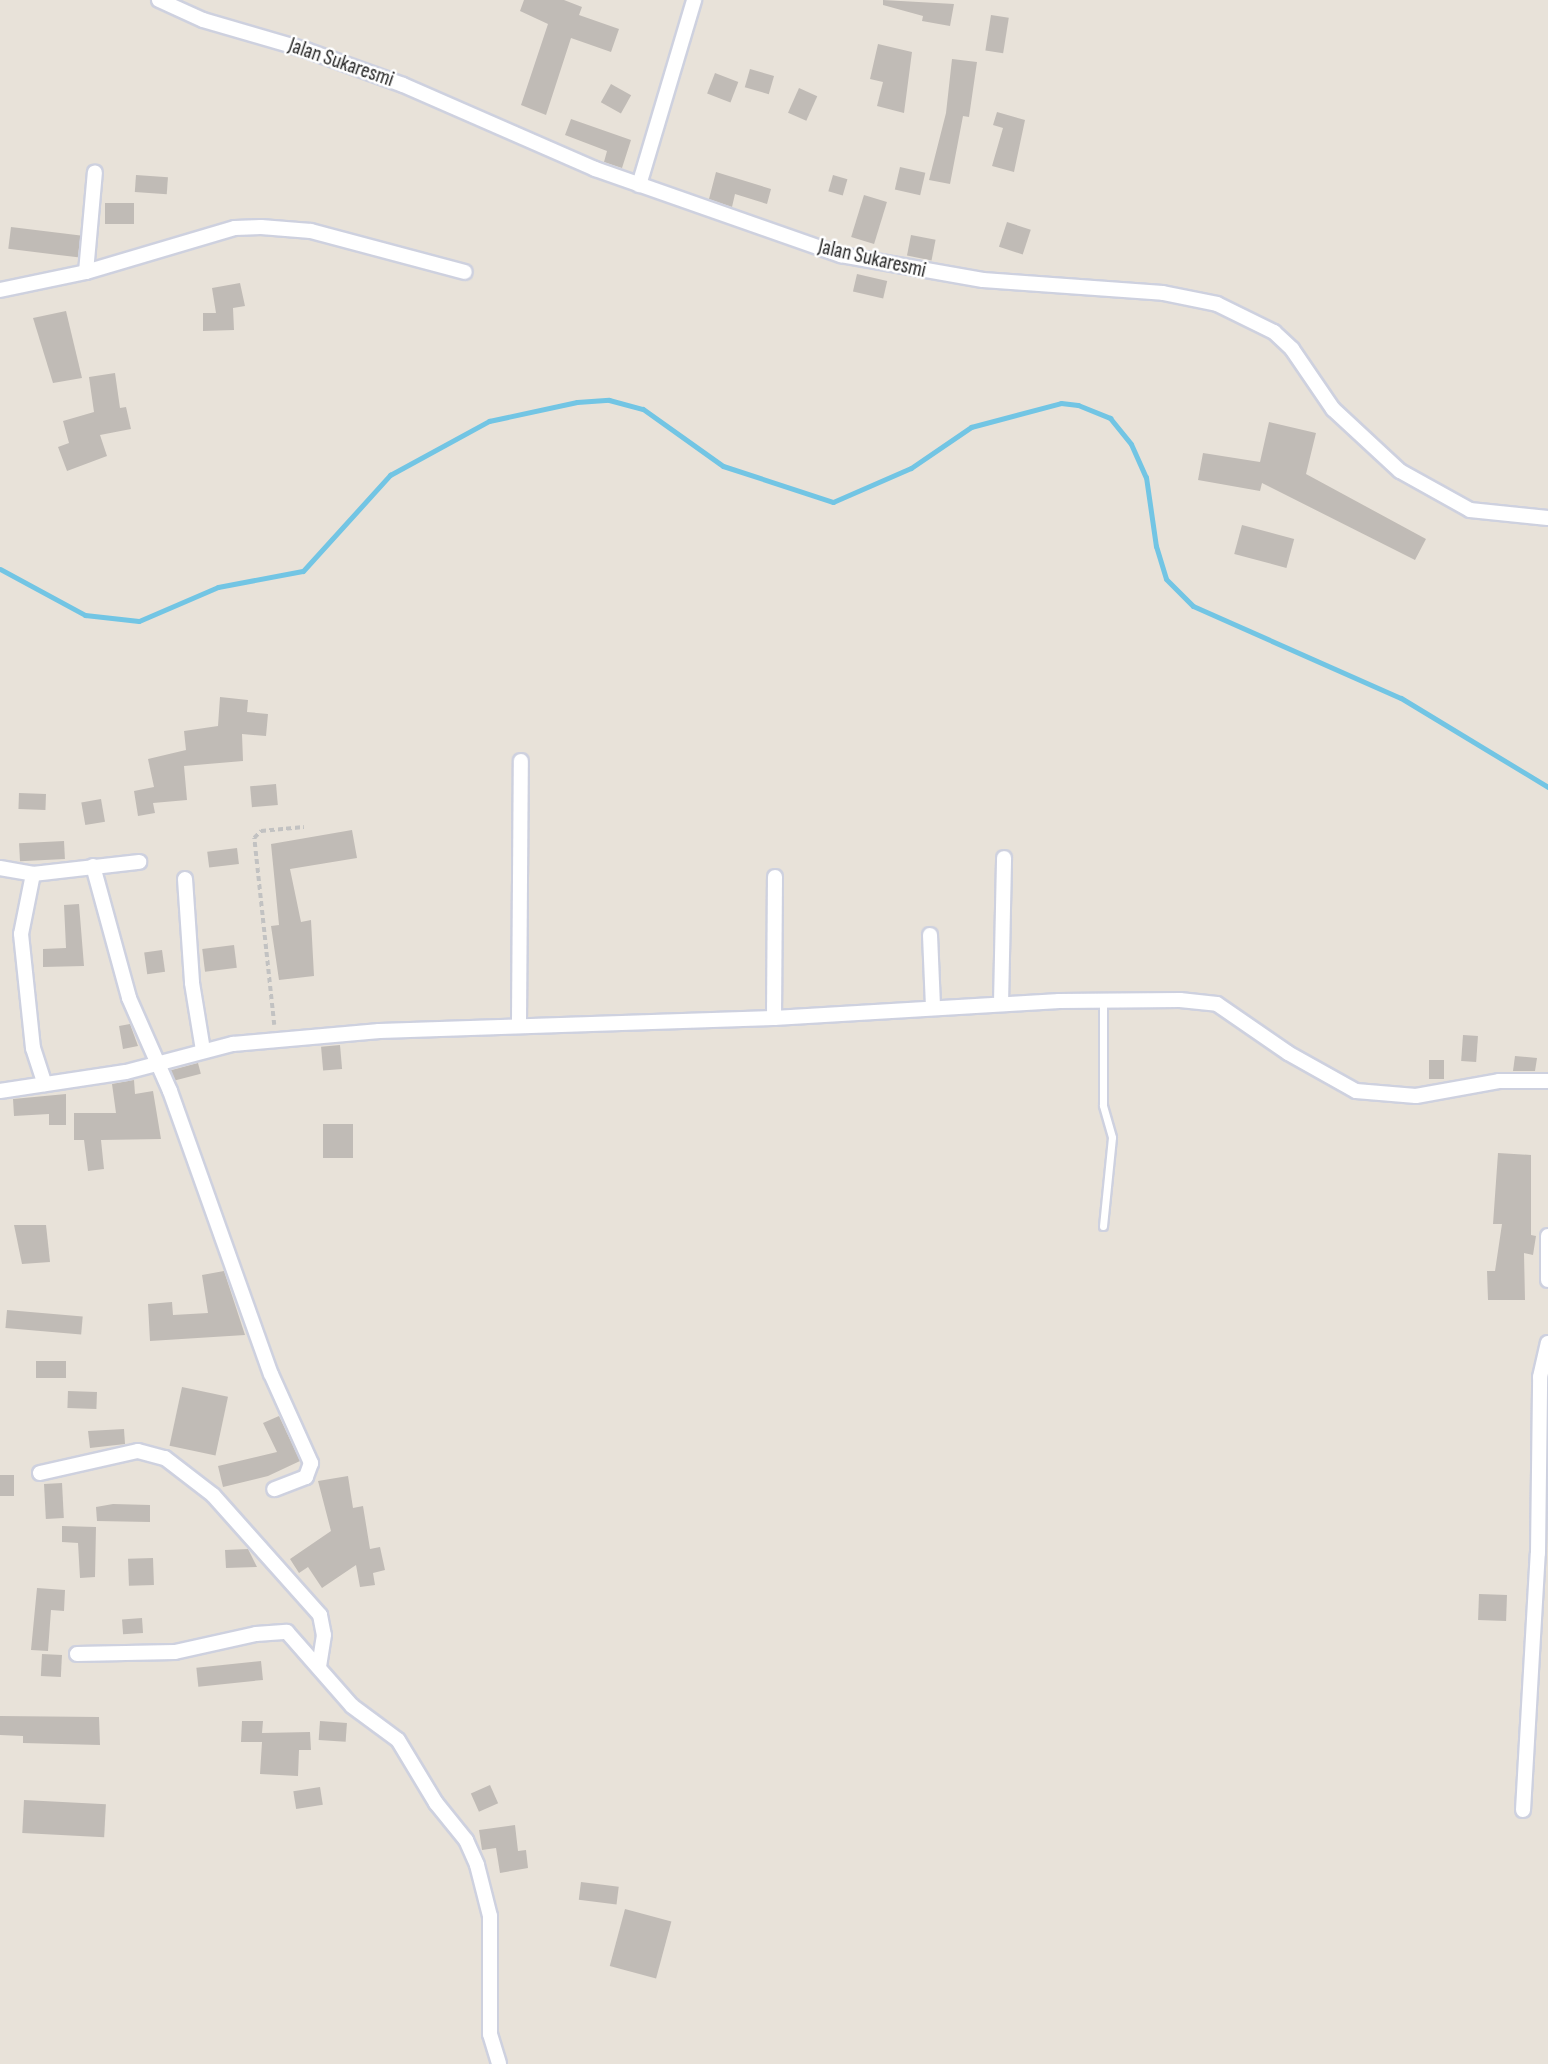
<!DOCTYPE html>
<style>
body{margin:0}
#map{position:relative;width:1548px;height:2064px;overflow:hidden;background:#e8e2d9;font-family:"Sofia Sans Condensed",sans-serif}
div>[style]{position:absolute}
.stream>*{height:5px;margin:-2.5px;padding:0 2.5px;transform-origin:2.5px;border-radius:2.5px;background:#72c5e4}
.building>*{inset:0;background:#c0bbb6;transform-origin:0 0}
.path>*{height:3.5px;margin-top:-1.75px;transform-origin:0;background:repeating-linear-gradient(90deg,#c2c2c2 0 5px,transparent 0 8.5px)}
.roads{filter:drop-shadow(2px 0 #ced1df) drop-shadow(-2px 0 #ced1df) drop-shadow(0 2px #ced1df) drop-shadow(0 -2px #ced1df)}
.service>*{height:7px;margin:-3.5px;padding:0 3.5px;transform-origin:3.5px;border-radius:3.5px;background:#fff}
.minor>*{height:14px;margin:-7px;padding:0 7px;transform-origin:7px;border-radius:7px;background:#fff}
span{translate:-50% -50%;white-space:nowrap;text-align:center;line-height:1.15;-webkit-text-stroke:5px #fff;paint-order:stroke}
.street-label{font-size:21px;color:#262626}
</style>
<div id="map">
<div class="stream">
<div style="left:0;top:569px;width:97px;rotate:28.4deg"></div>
<div style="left:85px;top:615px;width:54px;rotate:6.3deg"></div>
<div style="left:139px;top:621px;width:86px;rotate:-23.3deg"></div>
<div style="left:218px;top:587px;width:86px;rotate:-10.7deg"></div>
<div style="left:303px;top:571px;width:130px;rotate:-47.8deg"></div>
<div style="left:390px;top:475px;width:113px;rotate:-28.6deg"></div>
<div style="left:489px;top:421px;width:90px;rotate:-12.2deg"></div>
<div style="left:577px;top:402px;width:32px;rotate:-4deg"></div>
<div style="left:609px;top:400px;width:35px;rotate:15deg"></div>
<div style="left:643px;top:409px;width:98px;rotate:35.5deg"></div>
<div style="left:723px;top:466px;width:116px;rotate:18.1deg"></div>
<div style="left:833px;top:502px;width:85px;rotate:-23.6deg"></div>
<div style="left:911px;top:468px;width:73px;rotate:-34.3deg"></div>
<div style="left:971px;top:427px;width:93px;rotate:-14.9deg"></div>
<div style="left:1061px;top:403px;width:17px;rotate:7deg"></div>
<div style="left:1078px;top:405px;width:35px;rotate:22deg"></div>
<div style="left:1110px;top:418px;width:33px;rotate:51deg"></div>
<div style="left:1131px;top:444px;width:36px;rotate:66deg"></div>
<div style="left:1146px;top:477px;width:70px;rotate:81.8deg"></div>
<div style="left:1156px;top:546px;width:34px;rotate:73deg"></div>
<div style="left:1166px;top:579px;width:38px;rotate:45deg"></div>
<div style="left:1193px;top:606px;width:227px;rotate:23.9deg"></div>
<div style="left:1401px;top:698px;width:172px;rotate:31.2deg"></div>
</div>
<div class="building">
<div style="clip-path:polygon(524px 0,564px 0,582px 7px,579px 15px,619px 29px,611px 52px,571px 38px,546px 115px,521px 105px,548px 24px,520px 11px)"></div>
<div style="clip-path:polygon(883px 0,954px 4px,950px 26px,922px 21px,923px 16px,883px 5px)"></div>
<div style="left:991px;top:15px;width:18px;height:36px;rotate:9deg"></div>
<div style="clip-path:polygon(878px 44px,912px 52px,904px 113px,877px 106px,883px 82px,870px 79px)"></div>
<div style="clip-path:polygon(952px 59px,977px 62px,969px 117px,963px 116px,950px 184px,929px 180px,946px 113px)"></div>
<div style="left:750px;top:69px;width:25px;height:19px;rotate:16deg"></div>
<div style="left:715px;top:73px;width:25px;height:22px;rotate:21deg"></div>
<div style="left:611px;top:84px;width:23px;height:21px;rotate:29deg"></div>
<div style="left:799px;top:88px;width:20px;height:27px;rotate:24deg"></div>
<div style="clip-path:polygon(997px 112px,1025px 120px,1014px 172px,992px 166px,1003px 128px,993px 125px)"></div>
<div style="clip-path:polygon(571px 119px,631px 140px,622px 168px,604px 162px,607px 151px,565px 135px)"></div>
<div style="left:900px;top:167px;width:26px;height:23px;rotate:13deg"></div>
<div style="clip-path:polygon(716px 172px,771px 189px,767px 204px,735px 194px,732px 207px,709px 199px)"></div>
<div style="left:136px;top:175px;width:32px;height:17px;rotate:4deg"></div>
<div style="left:833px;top:175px;width:15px;height:17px;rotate:16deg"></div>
<div style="left:864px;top:195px;width:24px;height:44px;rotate:17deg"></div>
<div style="left:105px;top:203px;width:29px;height:21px"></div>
<div style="left:1007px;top:222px;width:25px;height:26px;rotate:18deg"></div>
<div style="left:11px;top:227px;width:70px;height:22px;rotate:7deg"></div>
<div style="left:911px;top:235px;width:25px;height:21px;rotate:11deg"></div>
<div style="left:857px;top:274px;width:31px;height:18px;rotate:13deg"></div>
<div style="clip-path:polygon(240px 283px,245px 306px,233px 308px,234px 330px,203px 331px,203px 313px,216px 313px,212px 288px)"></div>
<div style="clip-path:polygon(66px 311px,82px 378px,53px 383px,33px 318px)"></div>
<div style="clip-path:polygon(115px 373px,120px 408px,126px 407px,131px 429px,100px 435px,107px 456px,67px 471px,58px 447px,69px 443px,63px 421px,94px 412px,89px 377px)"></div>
<div style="clip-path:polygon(1269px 422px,1316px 433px,1306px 474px,1426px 539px,1415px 560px,1262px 483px,1260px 491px,1198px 480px,1203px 453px,1260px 462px)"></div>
<div style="left:1242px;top:525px;width:54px;height:30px;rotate:15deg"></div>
<div style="clip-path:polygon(220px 697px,248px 700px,247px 712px,268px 714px,266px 736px,242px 734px,243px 761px,184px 766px,187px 800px,153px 803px,155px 813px,138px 816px,134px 791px,154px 787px,148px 759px,186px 750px,184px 731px,218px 726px)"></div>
<div style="left:276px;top:784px;width:21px;height:26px;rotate:85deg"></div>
<div style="left:19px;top:793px;width:27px;height:16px;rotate:2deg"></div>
<div style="left:101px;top:799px;width:23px;height:20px;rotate:80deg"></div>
<div style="clip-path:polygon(352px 830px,357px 858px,290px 869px,301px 922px,311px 920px,314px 976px,279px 980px,271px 926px,279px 925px,271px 844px)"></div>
<div style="left:64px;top:841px;width:18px;height:45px;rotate:87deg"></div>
<div style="left:237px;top:848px;width:16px;height:30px;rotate:83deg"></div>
<div style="clip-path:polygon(79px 904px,84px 966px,43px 967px,43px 949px,66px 948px,64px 905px)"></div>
<div style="left:234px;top:945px;width:23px;height:32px;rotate:83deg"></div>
<div style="left:162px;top:950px;width:22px;height:18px;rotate:82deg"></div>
<div style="clip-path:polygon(130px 1024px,138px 1046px,123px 1049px,119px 1026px)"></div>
<div style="left:1463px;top:1035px;width:15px;height:26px;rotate:4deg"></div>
<div style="left:340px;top:1045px;width:24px;height:19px;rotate:85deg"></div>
<div style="clip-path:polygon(1515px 1056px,1537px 1058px,1535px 1071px,1513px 1071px)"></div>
<div style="left:1429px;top:1060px;width:15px;height:19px"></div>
<div style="left:198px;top:1063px;width:11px;height:28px;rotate:75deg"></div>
<div style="clip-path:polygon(134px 1080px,135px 1094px,153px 1091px,161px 1139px,101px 1140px,104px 1169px,88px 1171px,84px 1140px,74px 1140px,74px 1113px,116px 1113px,112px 1084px)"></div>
<div style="clip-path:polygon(66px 1094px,66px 1125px,49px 1125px,49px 1114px,14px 1116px,13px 1099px)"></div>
<div style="left:323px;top:1124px;width:30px;height:34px"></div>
<div style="clip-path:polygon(1498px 1153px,1531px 1155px,1531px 1235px,1536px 1236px,1533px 1255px,1524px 1253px,1525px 1300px,1488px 1300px,1487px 1271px,1495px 1271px,1502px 1224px,1493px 1224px)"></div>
<div style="clip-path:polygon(14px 1225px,46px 1225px,50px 1262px,22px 1264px)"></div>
<div style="clip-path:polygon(224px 1271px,245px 1335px,150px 1341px,148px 1304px,172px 1302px,173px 1315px,208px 1313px,202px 1275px)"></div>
<div style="left:7px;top:1310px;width:76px;height:18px;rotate:5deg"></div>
<div style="left:36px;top:1361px;width:30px;height:17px"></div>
<div style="left:182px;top:1387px;width:47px;height:60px;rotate:12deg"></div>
<div style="left:68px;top:1391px;width:29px;height:17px;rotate:2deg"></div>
<div style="clip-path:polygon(279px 1416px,300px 1461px,268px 1476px,223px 1487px,218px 1466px,277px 1452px,263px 1423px)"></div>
<div style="clip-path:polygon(124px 1429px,125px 1444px,90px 1448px,88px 1431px)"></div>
<div style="left:0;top:1475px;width:14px;height:21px"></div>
<div style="clip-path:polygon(348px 1476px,353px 1508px,363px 1506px,370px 1549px,380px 1547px,385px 1570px,373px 1573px,375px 1585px,360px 1587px,356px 1565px,322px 1588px,308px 1567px,299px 1573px,290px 1559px,331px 1531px,318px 1481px)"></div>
<div style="left:62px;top:1483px;width:35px;height:18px;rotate:87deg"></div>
<div style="clip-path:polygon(113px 1504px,150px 1505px,150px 1522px,97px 1521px,96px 1507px)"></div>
<div style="clip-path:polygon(62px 1526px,96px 1527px,95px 1577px,80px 1578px,78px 1543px,62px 1542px)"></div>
<div style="clip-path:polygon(248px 1549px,257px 1567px,226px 1568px,225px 1550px)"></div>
<div style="left:153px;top:1558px;width:27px;height:25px;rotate:88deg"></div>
<div style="clip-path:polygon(37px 1588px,65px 1590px,64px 1611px,51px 1610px,48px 1651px,31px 1650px)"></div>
<div style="left:1479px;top:1594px;width:28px;height:26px;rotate:2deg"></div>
<div style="left:142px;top:1618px;width:15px;height:20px;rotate:86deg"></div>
<div style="left:42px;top:1654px;width:20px;height:22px;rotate:3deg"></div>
<div style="left:261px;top:1661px;width:19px;height:65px;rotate:84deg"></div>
<div style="clip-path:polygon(0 1716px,99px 1717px,100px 1745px,23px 1743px,23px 1736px,0 1735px)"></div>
<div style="clip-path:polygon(242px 1721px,263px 1721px,262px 1733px,310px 1732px,311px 1750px,299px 1750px,298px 1776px,260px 1774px,262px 1742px,241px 1742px)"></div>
<div style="left:320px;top:1721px;width:27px;height:19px;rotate:4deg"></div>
<div style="left:490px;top:1785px;width:20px;height:21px;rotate:66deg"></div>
<div style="left:320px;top:1787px;width:18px;height:27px;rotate:81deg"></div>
<div style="left:24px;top:1800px;width:82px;height:33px;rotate:3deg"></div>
<div style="clip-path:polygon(515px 1825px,518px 1851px,526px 1850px,528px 1868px,500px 1873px,496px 1848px,482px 1850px,479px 1830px)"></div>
<div style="left:581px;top:1882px;width:38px;height:18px;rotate:7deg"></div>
<div style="left:625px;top:1909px;width:48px;height:59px;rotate:15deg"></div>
</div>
<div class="path">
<div style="left:274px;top:1025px;width:188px;rotate:-96.1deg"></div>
<div style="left:254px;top:838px;width:10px;rotate:-45deg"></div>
<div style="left:261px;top:831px;width:43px;rotate:-5.3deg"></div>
</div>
<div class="roads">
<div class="service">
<div style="left:1103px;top:1226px;width:89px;rotate:-84.2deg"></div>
<div style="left:1112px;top:1137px;width:33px;rotate:-106deg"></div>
<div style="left:1103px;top:1105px;width:104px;rotate:-90deg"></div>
</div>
<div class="minor">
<div style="left:159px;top:0;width:48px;rotate:24.4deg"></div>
<div style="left:203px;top:20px;width:107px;rotate:16.2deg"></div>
<div style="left:306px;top:50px;width:103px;rotate:19.8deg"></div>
<div style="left:403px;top:85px;width:210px;rotate:23.6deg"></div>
<div style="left:595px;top:169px;width:261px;rotate:19.3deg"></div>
<div style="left:841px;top:255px;width:144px;rotate:10deg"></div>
<div style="left:983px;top:280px;width:180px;rotate:4.1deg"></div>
<div style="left:1163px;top:293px;width:55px;rotate:11.5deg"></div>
<div style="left:1217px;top:304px;width:64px;rotate:26.2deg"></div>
<div style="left:1274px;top:332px;width:25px;rotate:43deg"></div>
<div style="left:1292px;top:349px;width:73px;rotate:55.7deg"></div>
<div style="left:1333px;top:409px;width:91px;rotate:42.8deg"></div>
<div style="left:1400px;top:471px;width:80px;rotate:29.1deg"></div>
<div style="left:1470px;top:510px;width:78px;rotate:5.9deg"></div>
<div style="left:639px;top:185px;width:193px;rotate:-73.4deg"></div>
<div style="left:86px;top:272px;width:100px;rotate:-84.9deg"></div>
<div style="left:0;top:290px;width:88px;rotate:-11.8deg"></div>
<div style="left:86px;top:272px;width:155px;rotate:-16.5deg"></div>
<div style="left:235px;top:228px;width:26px;rotate:-2deg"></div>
<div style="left:261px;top:227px;width:50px;rotate:4.6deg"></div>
<div style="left:311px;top:231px;width:159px;rotate:14.9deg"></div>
<div style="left:93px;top:866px;width:137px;rotate:74.7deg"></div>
<div style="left:129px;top:998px;width:102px;rotate:66.2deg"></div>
<div style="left:170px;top:1091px;width:300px;rotate:70.4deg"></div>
<div style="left:271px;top:1374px;width:98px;rotate:65.8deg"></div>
<div style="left:311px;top:1463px;width:15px;rotate:110deg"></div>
<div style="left:306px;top:1477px;width:34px;rotate:159deg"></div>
<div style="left:0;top:868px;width:34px;rotate:10deg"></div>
<div style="left:33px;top:874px;width:107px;rotate:-6.5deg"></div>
<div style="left:33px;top:874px;width:61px;rotate:101.3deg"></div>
<div style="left:21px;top:934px;width:115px;rotate:84deg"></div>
<div style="left:33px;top:1048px;width:38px;rotate:72deg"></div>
<div style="left:185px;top:879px;width:104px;rotate:86.1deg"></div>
<div style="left:192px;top:983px;width:68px;rotate:80.7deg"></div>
<div style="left:930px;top:935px;width:73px;rotate:87.6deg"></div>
<div style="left:1001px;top:1004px;width:146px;rotate:-88.8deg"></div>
<div style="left:774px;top:1018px;width:141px;rotate:-89.6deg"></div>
<div style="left:519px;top:1023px;width:262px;rotate:-89.6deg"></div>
<div style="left:0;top:1091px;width:127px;rotate:-8.6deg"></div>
<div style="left:126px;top:1072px;width:111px;rotate:-14.7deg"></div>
<div style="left:233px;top:1044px;width:147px;rotate:-5.1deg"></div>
<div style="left:379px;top:1031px;width:395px;rotate:-1.9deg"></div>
<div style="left:774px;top:1018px;width:286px;rotate:-3.4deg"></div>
<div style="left:1059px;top:1001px;width:121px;rotate:-0.5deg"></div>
<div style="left:1180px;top:1000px;width:37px;rotate:6deg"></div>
<div style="left:1217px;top:1004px;width:86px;rotate:34.6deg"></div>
<div style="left:1288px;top:1053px;width:78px;rotate:29.2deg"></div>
<div style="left:1356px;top:1091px;width:60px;rotate:4.8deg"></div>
<div style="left:1416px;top:1096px;width:84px;rotate:-10.2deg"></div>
<div style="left:1499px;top:1081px;width:49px"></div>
<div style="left:1548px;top:1236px;width:44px;rotate:90deg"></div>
<div style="left:40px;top:1473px;width:100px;rotate:-12.7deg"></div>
<div style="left:138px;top:1451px;width:28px;rotate:15deg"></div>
<div style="left:165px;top:1458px;width:61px;rotate:37.6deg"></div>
<div style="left:213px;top:1495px;width:161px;rotate:48.3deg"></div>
<div style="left:320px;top:1615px;width:20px;rotate:79deg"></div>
<div style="left:324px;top:1635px;width:32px;rotate:99deg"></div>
<div style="left:77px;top:1654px;width:98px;rotate:-1.2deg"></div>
<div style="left:175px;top:1652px;width:83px;rotate:-12.5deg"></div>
<div style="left:256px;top:1634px;width:31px;rotate:-4deg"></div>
<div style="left:287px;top:1632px;width:98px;rotate:48.7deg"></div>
<div style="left:352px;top:1706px;width:57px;rotate:36.5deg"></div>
<div style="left:398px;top:1740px;width:74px;rotate:58.9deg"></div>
<div style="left:436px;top:1803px;width:48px;rotate:51deg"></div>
<div style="left:466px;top:1840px;width:27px;rotate:66deg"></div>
<div style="left:477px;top:1865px;width:53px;rotate:75.7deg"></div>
<div style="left:490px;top:1916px;width:118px;rotate:90deg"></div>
<div style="left:490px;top:2034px;width:31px;rotate:73deg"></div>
<div style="left:1523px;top:1810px;width:257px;rotate:-86.7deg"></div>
<div style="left:1538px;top:1553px;width:176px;rotate:-89.3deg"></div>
<div style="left:1540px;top:1377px;width:35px;rotate:-77deg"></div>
</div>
</div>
<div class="street-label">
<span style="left:341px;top:63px;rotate:19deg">Jalan Sukaresmi</span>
<span style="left:872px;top:259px;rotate:13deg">Jalan Sukaresmi</span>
</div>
</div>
